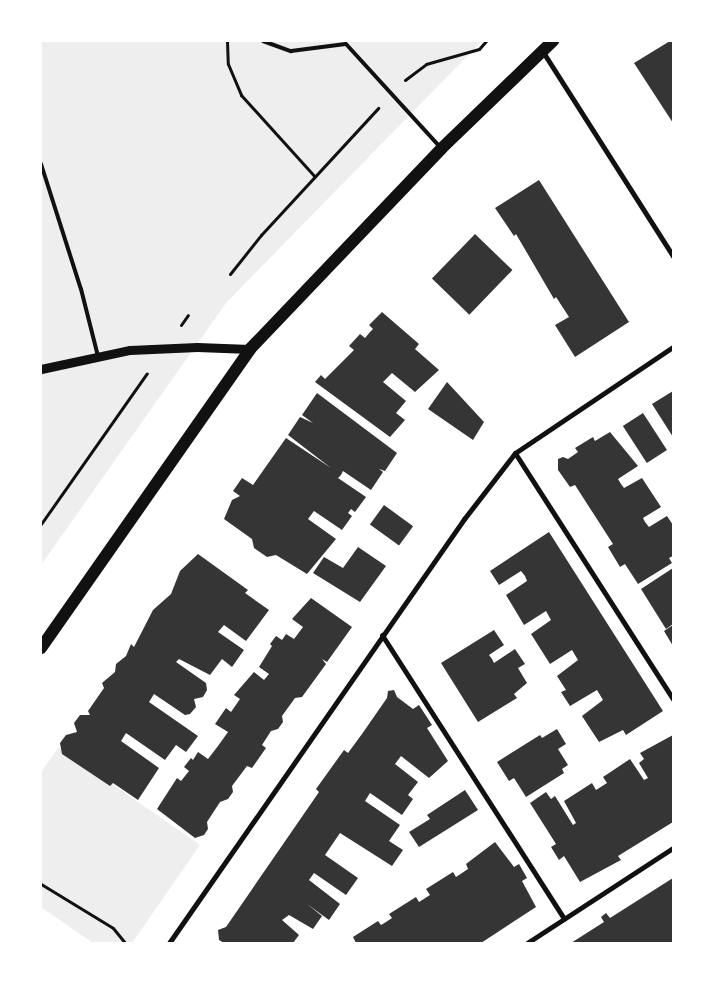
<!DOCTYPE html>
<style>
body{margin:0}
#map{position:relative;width:714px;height:984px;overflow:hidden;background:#fff;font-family:Mulish,sans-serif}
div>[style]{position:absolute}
.green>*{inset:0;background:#eee}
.building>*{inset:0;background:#353535;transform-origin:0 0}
.path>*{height:3px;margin:-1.5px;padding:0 1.5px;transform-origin:1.5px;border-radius:1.5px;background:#111}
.service>*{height:4px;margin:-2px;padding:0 2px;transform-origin:2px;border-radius:2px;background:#111}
.minor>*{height:5px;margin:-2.5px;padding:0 2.5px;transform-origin:2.5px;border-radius:2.5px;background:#111}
.tertiary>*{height:9px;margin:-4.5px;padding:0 4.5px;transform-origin:4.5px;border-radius:4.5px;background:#111}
.primary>*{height:12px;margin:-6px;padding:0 6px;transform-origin:6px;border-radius:6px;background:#111}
span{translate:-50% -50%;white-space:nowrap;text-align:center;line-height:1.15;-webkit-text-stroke:4.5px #fff;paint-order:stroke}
.frame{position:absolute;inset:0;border:42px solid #fff;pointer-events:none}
</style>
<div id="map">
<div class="green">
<div style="clip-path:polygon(41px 41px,482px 41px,226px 303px,41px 565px)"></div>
<div style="clip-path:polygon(59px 747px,200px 845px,132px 943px,93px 943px,41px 907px,41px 772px)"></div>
</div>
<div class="building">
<div style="clip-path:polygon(670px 41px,673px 41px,673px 123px,634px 63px)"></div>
<div style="clip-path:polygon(539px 180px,629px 322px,575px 357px,555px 325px,569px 317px,556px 297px,554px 299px,516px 234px,514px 236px,495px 208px)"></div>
<div style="left:475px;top:234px;width:52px;height:62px;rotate:44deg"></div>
<div style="clip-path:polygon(382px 312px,419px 344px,415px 349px,439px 370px,415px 392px,392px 373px,383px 382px,406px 401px,396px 413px,405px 420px,390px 437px,315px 382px,321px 375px,325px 379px,354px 350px,349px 346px,360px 334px,365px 338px,370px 332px,373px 329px,369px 325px)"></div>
<div style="clip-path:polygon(447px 382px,484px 422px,473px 440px,428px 409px)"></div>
<div style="clip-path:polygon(673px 391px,673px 437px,652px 404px)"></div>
<div style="clip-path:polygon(317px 393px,397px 453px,385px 471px,379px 469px,383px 472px,371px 490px,343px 471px,341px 475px,338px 478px,366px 497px,355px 512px,351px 509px,348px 513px,352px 516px,342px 530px,314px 511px,308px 519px,336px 539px,307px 574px,276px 555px,267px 557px,254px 548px,252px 539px,224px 519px,232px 500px,240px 496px,233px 491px,242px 478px,253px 485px,286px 438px,331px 468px,288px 435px,300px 417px,313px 423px,302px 415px)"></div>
<div style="left:643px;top:413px;width:44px;height:24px;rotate:57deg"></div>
<div style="clip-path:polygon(610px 432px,638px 466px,618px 479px,621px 484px,624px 488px,642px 478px,661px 507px,643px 518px,645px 522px,649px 527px,667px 516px,673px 525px,673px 556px,669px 558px,672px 563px,638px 584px,625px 564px,620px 567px,608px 547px,613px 544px,575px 485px,570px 487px,558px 470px,558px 459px,563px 457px,568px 459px,578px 452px,575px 448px,593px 437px,595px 441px)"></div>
<div style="left:384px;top:505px;width:36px;height:24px;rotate:36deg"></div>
<div style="clip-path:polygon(549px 532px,663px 711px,626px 735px,623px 730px,599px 742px,582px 716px,603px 700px,597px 690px,570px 706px,561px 692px,566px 690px,557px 676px,578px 660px,572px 650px,550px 664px,531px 634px,551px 620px,546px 611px,524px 625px,506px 595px,527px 581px,525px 576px,521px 571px,499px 585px,490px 571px)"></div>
<div style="clip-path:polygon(358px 547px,386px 566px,360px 602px,313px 573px,324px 557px,343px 568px)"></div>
<div style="clip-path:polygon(198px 554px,248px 590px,245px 593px,269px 610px,246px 641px,224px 625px,218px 632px,244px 650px,232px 667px,222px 659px,210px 675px,179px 659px,176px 662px,206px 683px,207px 690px,203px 697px,194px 699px,196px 707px,190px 714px,185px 715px,154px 694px,149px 702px,198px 736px,186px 752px,176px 745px,165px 760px,126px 733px,121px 741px,159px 768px,138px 800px,113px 783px,110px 786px,62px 754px,60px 743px,66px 735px,77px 732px,74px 723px,80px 715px,90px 715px,88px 711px,104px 688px,102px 683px,115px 672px,116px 664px,126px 656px,131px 644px,134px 647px,153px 610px,171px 594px,180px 571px)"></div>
<div style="clip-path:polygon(673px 568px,673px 624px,666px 629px,641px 589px)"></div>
<div style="clip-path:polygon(311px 598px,352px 627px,327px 662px,322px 659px,326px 664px,302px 697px,295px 698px,282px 716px,283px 722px,278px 729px,271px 731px,262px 745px,266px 748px,252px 768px,247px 766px,232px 786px,233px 792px,228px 799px,220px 802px,207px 822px,208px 829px,204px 835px,195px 838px,157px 809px,177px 778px,181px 781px,189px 771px,184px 767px,191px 758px,193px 760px,198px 752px,208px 759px,218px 746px,228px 732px,215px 724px,226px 708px,231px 712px,240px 699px,234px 695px,254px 672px,264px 680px,269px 674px,259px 667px,272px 646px,270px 644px,276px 636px,282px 640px,286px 634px,294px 639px,303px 627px,292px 619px)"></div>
<div style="clip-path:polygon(673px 625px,673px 646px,664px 631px)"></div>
<div style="clip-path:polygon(494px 630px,504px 645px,489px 655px,492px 659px,494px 663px,515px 649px,525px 664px,518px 668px,527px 683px,514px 694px,517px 698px,478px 722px,441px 663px)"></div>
<div style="clip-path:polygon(394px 690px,397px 697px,413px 709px,419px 705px,432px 725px,427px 728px,448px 761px,429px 778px,401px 756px,395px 764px,418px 782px,408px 795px,413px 799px,402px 815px,370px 793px,365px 801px,400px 825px,389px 841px,403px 850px,392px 866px,340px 833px,325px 855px,358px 878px,346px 895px,314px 873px,309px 880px,340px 904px,329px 920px,307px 904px,322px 916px,313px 929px,289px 915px,282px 920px,299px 935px,293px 943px,224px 943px,219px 940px,218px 930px,226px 927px,319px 792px,316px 789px,344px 750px,348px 753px,362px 734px,387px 698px,388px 691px)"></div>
<div style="clip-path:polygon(557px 729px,566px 744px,558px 749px,568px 765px,562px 769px,564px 773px,526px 797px,514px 778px,509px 781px,497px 762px,540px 735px,542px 738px)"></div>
<div style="clip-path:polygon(673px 735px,673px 822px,618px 856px,621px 860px,580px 882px,564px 856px,559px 860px,551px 847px,556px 844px,530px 803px,546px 792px,551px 799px,555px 796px,573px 825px,576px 823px,564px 801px,592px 783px,596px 790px,607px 783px,603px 777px,630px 759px,644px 780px,648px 778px,639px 763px,644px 759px,640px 753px)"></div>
<div style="clip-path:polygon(465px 790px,478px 810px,419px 847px,409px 832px,430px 819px,427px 815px)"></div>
<div style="clip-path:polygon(495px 842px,514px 867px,519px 864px,527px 878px,522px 881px,536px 907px,481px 943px,356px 943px,353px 937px,378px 921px,381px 925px,386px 922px,392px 918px,389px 914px,416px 897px,419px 902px,430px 895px,426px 889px,453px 872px,456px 877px,468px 869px,466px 864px)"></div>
<div style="clip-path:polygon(673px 878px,673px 943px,571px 943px,604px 922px,601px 917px,606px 913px,610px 918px)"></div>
</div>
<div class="path">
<div style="left:227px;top:41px;width:23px;rotate:88deg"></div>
<div style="left:228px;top:64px;width:34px;rotate:67deg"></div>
<div style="left:241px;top:95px;width:110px;rotate:47.9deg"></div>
<div style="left:405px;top:80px;width:26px;rotate:-37deg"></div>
<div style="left:426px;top:64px;width:55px;rotate:-15.8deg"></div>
<div style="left:479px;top:49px;width:11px;rotate:-49deg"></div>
<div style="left:230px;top:274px;width:50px;rotate:-51.5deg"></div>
<div style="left:261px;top:235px;width:173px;rotate:-47.3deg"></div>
<div style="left:181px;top:325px;width:12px;rotate:-55deg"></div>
<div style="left:41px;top:524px;width:184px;rotate:-54.9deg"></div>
<div style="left:41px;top:884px;width:84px;rotate:31.4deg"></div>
<div style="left:113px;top:928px;width:19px;rotate:51deg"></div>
</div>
<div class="service">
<div style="left:263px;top:41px;width:30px;rotate:20deg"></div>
<div style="left:291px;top:51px;width:55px;rotate:-7.3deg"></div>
<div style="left:346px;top:44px;width:139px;rotate:47.6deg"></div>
<div style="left:41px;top:164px;width:131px;rotate:72.3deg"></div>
<div style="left:81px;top:289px;width:69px;rotate:75.8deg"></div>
</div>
<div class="minor">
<div style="left:543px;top:52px;width:242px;rotate:57.5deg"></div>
<div style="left:515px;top:453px;width:292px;rotate:57.3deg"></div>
<div style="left:382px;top:635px;width:337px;rotate:57.3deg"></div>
<div style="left:169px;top:943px;width:517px;rotate:-55.17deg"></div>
<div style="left:464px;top:519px;width:83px;rotate:-52.3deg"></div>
<div style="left:515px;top:453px;width:190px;rotate:-33.9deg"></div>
<div style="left:527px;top:943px;width:174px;rotate:-33.1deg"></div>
</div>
<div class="tertiary">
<div style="left:41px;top:369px;width:91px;rotate:-12.1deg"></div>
<div style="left:130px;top:350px;width:67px;rotate:-2.6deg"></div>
<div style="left:197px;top:347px;width:53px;rotate:2.2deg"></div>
</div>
<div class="primary">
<div style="left:41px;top:648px;width:365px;rotate:-55deg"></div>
<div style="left:250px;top:349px;width:277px;rotate:-46.3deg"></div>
<div style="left:441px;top:149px;width:156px;rotate:-44deg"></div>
</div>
<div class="frame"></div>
</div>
